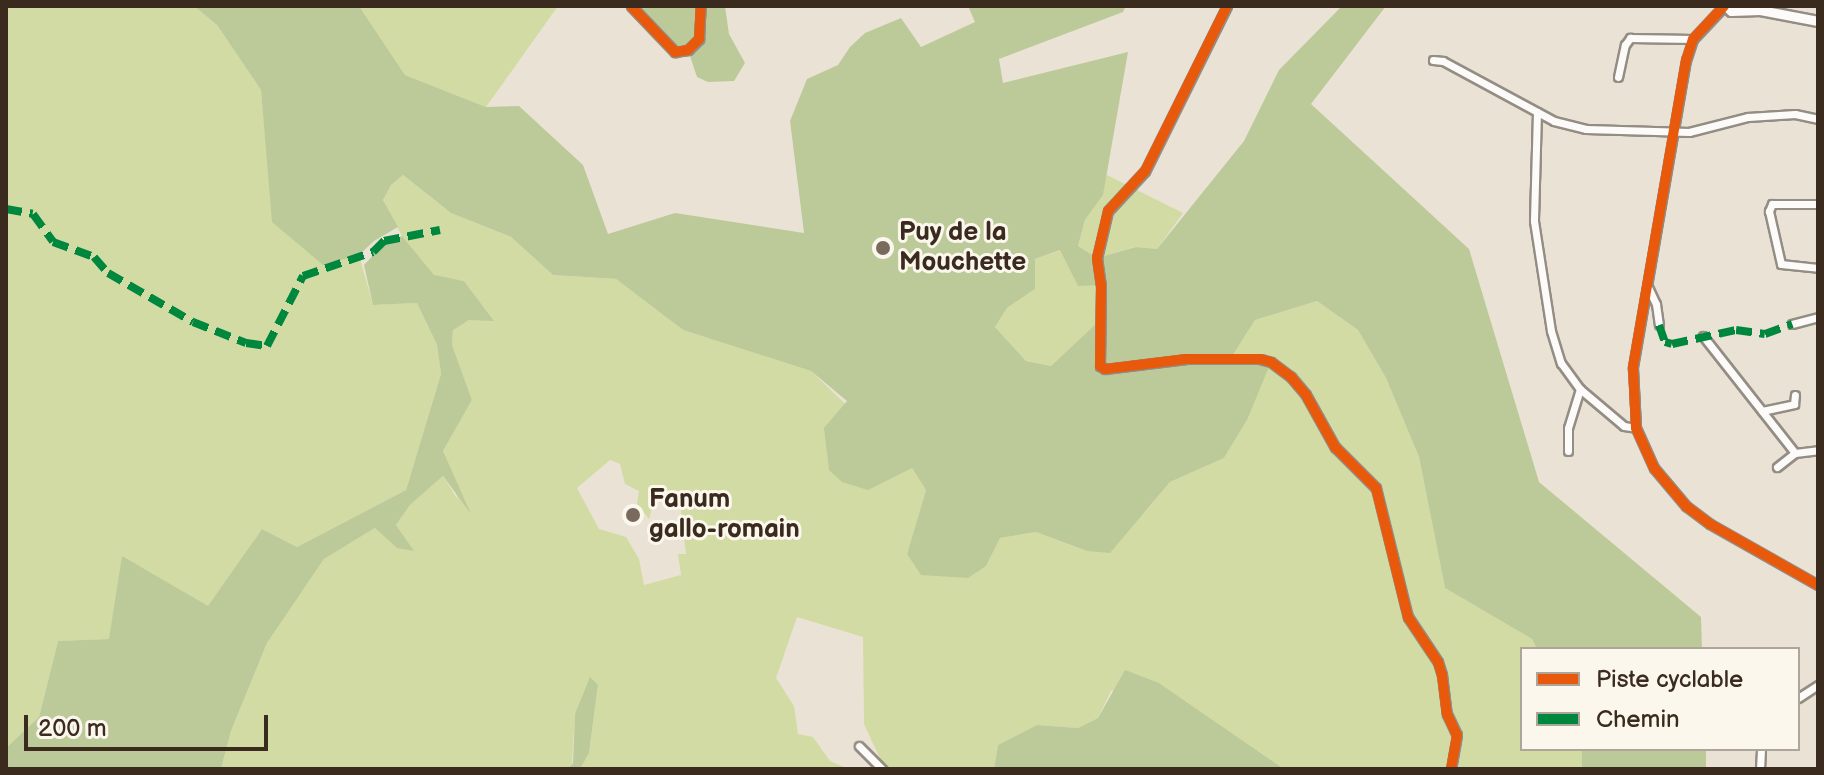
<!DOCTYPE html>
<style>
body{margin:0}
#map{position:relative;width:1824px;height:775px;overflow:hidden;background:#eae3d5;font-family:"Balsamiq Sans",sans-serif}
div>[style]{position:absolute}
.green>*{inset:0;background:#d2dba3}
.forest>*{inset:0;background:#bcca9a;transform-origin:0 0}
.roads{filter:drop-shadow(2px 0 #938d84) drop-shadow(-2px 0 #938d84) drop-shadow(0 2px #938d84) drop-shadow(0 -2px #938d84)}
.minor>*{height:7px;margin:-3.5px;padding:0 3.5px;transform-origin:3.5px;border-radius:3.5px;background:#fcfbf9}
.tertiary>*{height:9px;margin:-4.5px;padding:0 4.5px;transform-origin:4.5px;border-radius:4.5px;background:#fcfbf9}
.quiet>*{height:8px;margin-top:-4px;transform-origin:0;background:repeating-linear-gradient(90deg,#00873e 0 16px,transparent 0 24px)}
.cycleway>*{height:10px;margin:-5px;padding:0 5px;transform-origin:5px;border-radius:5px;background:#e8590c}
.dots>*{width:22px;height:22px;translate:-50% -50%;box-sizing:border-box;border:4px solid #fbf7ec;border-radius:50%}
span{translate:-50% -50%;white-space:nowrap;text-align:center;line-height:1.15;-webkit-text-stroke:6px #fbf7ec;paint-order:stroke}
.poi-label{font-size:26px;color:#3b2a1e;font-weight:700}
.left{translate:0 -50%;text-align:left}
.frame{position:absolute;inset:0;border:8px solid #3b2a1e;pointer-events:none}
.legend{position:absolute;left:1520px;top:647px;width:280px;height:104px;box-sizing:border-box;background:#fbf7ec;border:2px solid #aea59a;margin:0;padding:10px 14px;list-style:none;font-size:24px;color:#3b2a1e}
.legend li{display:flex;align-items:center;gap:16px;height:40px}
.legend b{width:40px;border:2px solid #aea59a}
.scale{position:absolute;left:24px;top:715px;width:244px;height:36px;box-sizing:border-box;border:4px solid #3b2a1e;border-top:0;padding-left:10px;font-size:24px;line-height:28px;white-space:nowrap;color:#3b2a1e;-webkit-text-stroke:6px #fbf7ec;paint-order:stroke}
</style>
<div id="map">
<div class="green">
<div style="clip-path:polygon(6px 6px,194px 6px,217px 25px,261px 90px,273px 222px,323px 264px,359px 255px,373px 305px,417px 303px,437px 345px,441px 374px,406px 490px,297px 547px,262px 529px,208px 607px,109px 639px,58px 641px,39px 717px,6px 748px)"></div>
<div style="clip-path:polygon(359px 6px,558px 6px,486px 107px,405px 75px)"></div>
<div style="clip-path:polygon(1105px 174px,1183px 213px,1157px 249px,1135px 247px,1097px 258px,1078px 246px,1085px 220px,1103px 195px)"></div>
<div style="clip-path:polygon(evenodd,403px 175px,451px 213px,511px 237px,553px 275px,616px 279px,683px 330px,811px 371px,912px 468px,926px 490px,907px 554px,986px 566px,999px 538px,1036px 532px,1087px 551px,1144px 513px,1170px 482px,1224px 458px,1247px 420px,1231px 358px,1255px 320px,1317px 301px,1358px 330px,1386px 378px,1419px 457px,1445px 588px,1532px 639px,1537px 649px,1522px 649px,1522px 749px,1582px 749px,1591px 769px,1284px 769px,1159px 683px,1111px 691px,1098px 718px,1078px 728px,1037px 725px,998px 745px,994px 769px,885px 769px,864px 724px,863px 637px,797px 617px,776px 678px,794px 706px,798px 734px,813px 737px,830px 761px,849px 769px,580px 769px,589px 753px,598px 685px,575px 714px,572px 763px,567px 769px,221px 769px,231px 731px,267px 643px,324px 559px,375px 528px,413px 551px,396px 525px,410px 505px,443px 476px,458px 500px,443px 451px,472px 400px,452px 345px,453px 329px,469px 320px,493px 320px,464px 281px,434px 276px,402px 236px,383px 200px,391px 185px,403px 175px,610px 460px,620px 464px,625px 484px,639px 491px,637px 504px,649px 519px,655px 497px,680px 502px,686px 554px,678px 554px,681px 575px,644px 585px,639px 559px,626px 537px,599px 529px,577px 488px,610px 460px)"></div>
<div style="clip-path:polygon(1061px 250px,1078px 285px,1101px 285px,1100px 320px,1051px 366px,1026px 361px,995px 327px,1007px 308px,1035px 289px,1035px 259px)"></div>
</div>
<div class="forest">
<div style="clip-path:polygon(evenodd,194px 6px,359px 6px,405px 75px,486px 107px,519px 106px,583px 165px,608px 234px,675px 213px,804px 233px,790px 121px,807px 79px,838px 65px,850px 47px,865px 33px,901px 18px,921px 47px,975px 22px,968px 6px,1126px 6px,1123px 12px,999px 59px,1003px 83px,1128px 52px,1103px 195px,1085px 220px,1078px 246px,1097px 258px,1136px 247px,1157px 249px,1244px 141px,1279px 70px,1342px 6px,1386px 6px,1311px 104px,1469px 249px,1539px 482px,1701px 617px,1702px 649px,1537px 649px,1532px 639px,1445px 588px,1419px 457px,1386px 378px,1358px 330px,1317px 301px,1255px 320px,1231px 358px,1271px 362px,1247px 420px,1224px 458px,1170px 482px,1110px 553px,1087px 551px,1036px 532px,1000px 538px,986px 566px,968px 578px,921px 575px,907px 554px,926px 490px,912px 468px,868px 490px,842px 482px,829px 470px,824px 428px,847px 401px,811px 371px,683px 330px,616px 279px,553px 275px,511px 237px,451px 213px,403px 175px,391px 185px,383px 200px,398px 227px,374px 241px,359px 255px,323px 265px,272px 222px,261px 90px,217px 25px,194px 6px,1060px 250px,1078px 286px,1100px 285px,1100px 320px,1051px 366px,1026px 361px,995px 327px,1007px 308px,1035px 289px,1035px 259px,1060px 250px)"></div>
<div style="clip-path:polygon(631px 6px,725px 6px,729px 34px,745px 63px,734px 81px,708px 82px,697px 77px,688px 50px,675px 52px)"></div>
<div style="clip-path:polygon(402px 236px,434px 275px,464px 281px,494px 321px,469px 320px,453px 330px,452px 345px,472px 400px,443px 451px,471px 514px,443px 476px,410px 505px,396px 525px,414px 551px,397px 548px,375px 528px,324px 559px,267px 643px,231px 731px,221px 769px,6px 769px,6px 748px,39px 717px,58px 641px,109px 639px,122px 556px,208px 606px,262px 529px,297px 547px,406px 490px,441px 374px,437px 345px,417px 303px,373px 305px,364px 265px,385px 243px)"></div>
<div style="clip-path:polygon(1125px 670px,1159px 683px,1284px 769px,994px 769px,998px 745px,1037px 725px,1078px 728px,1098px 718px)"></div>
<div style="clip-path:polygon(590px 677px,598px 685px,589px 753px,580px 769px,567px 769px,573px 763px,575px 714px)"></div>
<div style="left:1582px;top:749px;width:124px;height:22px"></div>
</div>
<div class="roads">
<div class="minor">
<div style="left:631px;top:6px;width:64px;rotate:46.3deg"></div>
<div style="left:675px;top:52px;width:13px;rotate:-9deg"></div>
<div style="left:688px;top:50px;width:16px;rotate:-45deg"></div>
<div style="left:699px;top:39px;width:33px;rotate:-87deg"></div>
<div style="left:1227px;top:6px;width:184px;rotate:116.4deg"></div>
<div style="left:1145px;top:171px;width:54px;rotate:132.8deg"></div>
<div style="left:1108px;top:211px;width:48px;rotate:103.2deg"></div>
<div style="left:1097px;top:258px;width:27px;rotate:82deg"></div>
<div style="left:1101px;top:285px;width:81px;rotate:90.7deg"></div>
<div style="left:1100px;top:366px;width:6px;rotate:31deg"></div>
<div style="left:1105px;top:369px;width:82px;rotate:-7deg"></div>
<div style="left:1186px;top:359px;width:74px"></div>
<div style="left:1260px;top:359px;width:11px;rotate:15deg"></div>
<div style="left:1271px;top:362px;width:25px;rotate:37deg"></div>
<div style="left:1291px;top:377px;width:23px;rotate:50deg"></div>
<div style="left:1306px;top:395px;width:60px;rotate:60.9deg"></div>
<div style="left:1335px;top:447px;width:58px;rotate:45deg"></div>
<div style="left:1376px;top:488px;width:133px;rotate:76.1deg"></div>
<div style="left:1408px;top:617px;width:54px;rotate:56.3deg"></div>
<div style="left:1438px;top:662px;width:14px;rotate:73deg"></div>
<div style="left:1442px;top:675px;width:39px;rotate:83deg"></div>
<div style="left:1447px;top:714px;width:23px;rotate:65deg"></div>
<div style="left:1457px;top:735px;width:35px;rotate:100deg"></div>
<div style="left:1724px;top:6px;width:45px;rotate:133.2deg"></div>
<div style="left:1693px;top:39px;width:22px;rotate:108deg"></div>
<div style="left:1686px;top:60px;width:313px;rotate:99.8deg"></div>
<div style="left:1633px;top:368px;width:60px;rotate:87.1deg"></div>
<div style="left:1636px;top:428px;width:44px;rotate:65.8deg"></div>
<div style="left:1654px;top:468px;width:50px;rotate:49.9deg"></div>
<div style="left:1686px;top:506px;width:30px;rotate:37deg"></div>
<div style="left:1710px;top:524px;width:124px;rotate:29.5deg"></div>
<div style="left:1433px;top:60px;width:10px;rotate:6deg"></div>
<div style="left:1443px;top:61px;width:126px;rotate:28.4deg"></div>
<div style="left:1554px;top:121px;width:33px;rotate:14deg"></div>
<div style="left:1586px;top:129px;width:103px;rotate:1.7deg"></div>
<div style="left:1689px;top:132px;width:61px;rotate:-14.3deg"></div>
<div style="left:1748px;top:117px;width:47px;rotate:-3.7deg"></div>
<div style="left:1795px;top:114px;width:24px;rotate:12deg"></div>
<div style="left:1618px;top:77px;width:33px;rotate:-78deg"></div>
<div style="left:1625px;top:45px;width:9px;rotate:-54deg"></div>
<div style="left:1630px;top:38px;width:63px;rotate:0.9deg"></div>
<div style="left:1537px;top:112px;width:109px;rotate:91.6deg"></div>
<div style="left:1534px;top:221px;width:111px;rotate:81.2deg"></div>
<div style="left:1551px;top:331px;width:34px;rotate:73deg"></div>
<div style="left:1561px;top:363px;width:32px;rotate:54deg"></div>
<div style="left:1580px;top:389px;width:57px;rotate:40.1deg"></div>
<div style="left:1624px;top:426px;width:12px;rotate:9deg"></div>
<div style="left:1818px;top:204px;width:46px;rotate:180deg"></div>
<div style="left:1772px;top:204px;width:8px;rotate:113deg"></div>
<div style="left:1769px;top:211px;width:54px;rotate:77.2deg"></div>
<div style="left:1781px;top:264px;width:37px;rotate:6deg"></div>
<div style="left:1648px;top:287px;width:19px;rotate:65deg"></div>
<div style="left:1656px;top:304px;width:21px;rotate:82deg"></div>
<div style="left:1792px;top:324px;width:27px;rotate:-15deg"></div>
<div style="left:1703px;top:336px;width:149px;rotate:51.8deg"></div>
<div style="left:1795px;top:453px;width:23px;rotate:-7deg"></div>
<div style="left:1762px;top:411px;width:33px;rotate:-12deg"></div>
<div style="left:1794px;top:404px;width:9px;rotate:-84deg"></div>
<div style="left:1568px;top:451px;width:23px;rotate:-90deg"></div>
<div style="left:1568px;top:428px;width:41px;rotate:-72.9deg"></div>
<div style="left:1777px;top:467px;width:23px;rotate:-38deg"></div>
<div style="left:1798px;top:698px;width:24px;rotate:-33deg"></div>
<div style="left:859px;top:746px;width:33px;rotate:45deg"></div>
<div style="left:1760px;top:769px;width:20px;rotate:-87deg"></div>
</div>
<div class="tertiary">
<div style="left:1726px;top:6px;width:7px;rotate:45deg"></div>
<div style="left:1731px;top:11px;width:29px;rotate:-2deg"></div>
<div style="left:1760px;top:10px;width:59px;rotate:10.7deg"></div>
</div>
</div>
<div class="quiet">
<div style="left:6px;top:209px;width:27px;rotate:10deg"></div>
<div style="left:33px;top:214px;width:34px;rotate:54deg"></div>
<div style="left:53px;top:242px;width:44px;rotate:20.1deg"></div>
<div style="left:94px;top:257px;width:21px;rotate:49deg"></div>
<div style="left:108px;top:273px;width:98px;rotate:30deg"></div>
<div style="left:193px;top:322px;width:57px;rotate:21.6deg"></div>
<div style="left:246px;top:343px;width:21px;rotate:8deg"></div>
<div style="left:267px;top:346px;width:79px;rotate:-62.8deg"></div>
<div style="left:303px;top:276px;width:74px;rotate:-18.9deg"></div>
<div style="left:373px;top:252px;width:16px;rotate:-45deg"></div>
<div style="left:384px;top:241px;width:57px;rotate:-11.1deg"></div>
<div style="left:1659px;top:325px;width:18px;rotate:71deg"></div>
<div style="left:1665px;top:342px;width:7px;rotate:16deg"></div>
<div style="left:1672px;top:344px;width:66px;rotate:-12.3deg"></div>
<div style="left:1736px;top:330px;width:29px;rotate:8deg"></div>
<div style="left:1765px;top:334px;width:29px;rotate:-20deg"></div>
</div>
<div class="cycleway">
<div style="left:631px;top:6px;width:64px;rotate:46.3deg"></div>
<div style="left:675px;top:52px;width:13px;rotate:-9deg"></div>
<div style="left:688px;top:50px;width:16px;rotate:-45deg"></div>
<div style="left:699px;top:39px;width:33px;rotate:-87deg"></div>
<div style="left:1227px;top:6px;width:184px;rotate:116.4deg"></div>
<div style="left:1145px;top:171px;width:54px;rotate:132.8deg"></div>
<div style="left:1108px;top:211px;width:48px;rotate:103.2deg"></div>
<div style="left:1097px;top:258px;width:27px;rotate:82deg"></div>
<div style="left:1101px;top:285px;width:81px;rotate:90.7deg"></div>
<div style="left:1100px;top:366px;width:6px;rotate:31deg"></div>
<div style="left:1105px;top:369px;width:82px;rotate:-7deg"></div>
<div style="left:1186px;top:359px;width:74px"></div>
<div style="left:1260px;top:359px;width:11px;rotate:15deg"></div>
<div style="left:1271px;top:362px;width:25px;rotate:37deg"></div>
<div style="left:1291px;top:377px;width:23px;rotate:50deg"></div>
<div style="left:1306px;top:395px;width:60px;rotate:60.9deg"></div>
<div style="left:1335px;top:447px;width:58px;rotate:45deg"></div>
<div style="left:1376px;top:488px;width:133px;rotate:76.1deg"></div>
<div style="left:1408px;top:617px;width:54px;rotate:56.3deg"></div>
<div style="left:1438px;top:662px;width:14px;rotate:73deg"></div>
<div style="left:1442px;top:675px;width:39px;rotate:83deg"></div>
<div style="left:1447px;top:714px;width:23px;rotate:65deg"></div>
<div style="left:1457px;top:735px;width:35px;rotate:100deg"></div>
<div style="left:1724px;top:6px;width:45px;rotate:133.2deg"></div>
<div style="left:1693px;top:39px;width:22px;rotate:108deg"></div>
<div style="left:1686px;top:60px;width:313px;rotate:99.8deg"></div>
<div style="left:1633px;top:368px;width:60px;rotate:87.1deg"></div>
<div style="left:1636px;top:428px;width:44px;rotate:65.8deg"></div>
<div style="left:1654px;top:468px;width:50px;rotate:49.9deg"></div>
<div style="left:1686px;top:506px;width:30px;rotate:37deg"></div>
<div style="left:1710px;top:524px;width:124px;rotate:29.5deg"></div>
</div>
<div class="dots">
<div style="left:883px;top:248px;background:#786b5e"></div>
<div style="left:633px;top:515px;background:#786b5e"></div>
</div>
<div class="poi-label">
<span class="left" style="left:899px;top:248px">Puy de la<br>Mouchette</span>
<span class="left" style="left:649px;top:515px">Fanum<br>gallo-romain</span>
</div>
<div class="frame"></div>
<ul class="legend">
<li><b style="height:10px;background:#e8590c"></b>Piste cyclable</li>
<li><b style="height:10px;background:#00873e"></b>Chemin</li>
</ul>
<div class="scale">200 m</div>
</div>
